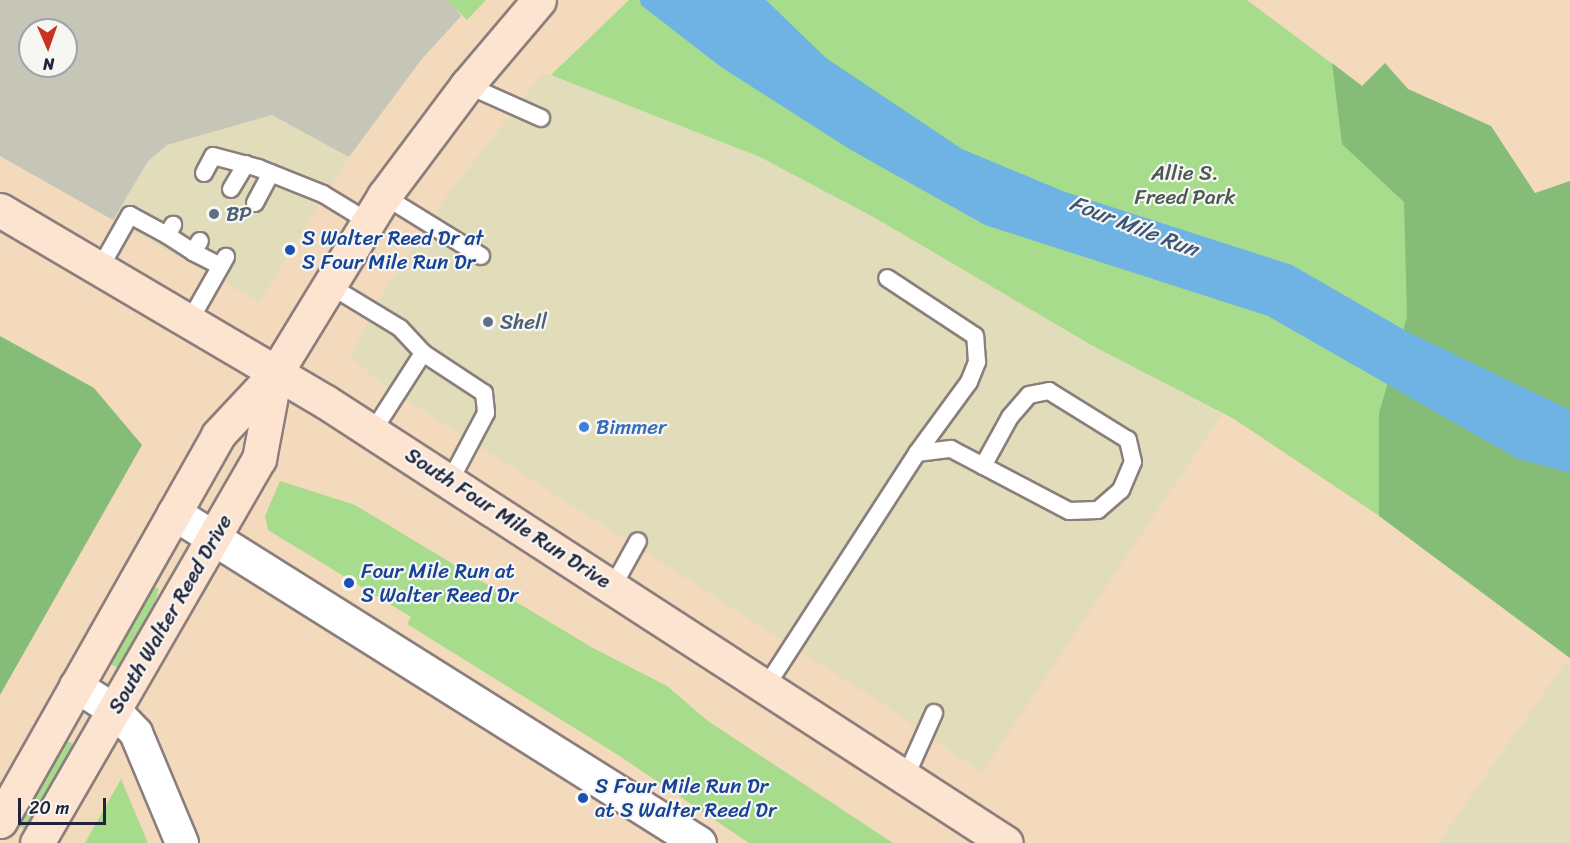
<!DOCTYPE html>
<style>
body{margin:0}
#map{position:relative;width:1570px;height:843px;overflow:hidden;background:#f4dabc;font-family:Sriracha,sans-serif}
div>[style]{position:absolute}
.built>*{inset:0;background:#e1dcba}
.industrial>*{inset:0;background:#c5c5b8}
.green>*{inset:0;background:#a6dc8c;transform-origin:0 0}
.forest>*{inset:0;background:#84bc78}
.water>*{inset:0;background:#6fb3e5}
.roads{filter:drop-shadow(2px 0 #8b7e7c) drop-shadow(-2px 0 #8b7e7c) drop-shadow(0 2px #8b7e7c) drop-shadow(0 -2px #8b7e7c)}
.service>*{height:16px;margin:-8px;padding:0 8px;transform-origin:8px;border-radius:8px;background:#fff}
.minor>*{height:32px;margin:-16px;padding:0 16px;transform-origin:16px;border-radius:16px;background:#fff}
.tertiary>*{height:33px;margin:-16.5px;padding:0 16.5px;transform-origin:16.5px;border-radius:16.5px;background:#fff}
.secondary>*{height:33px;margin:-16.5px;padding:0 16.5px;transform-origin:16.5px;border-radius:16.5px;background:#fde4d1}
.dots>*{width:16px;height:16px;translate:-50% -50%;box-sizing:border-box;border:3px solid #f6f6f2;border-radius:50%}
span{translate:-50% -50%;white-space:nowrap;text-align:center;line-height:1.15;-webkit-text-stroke:4.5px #f6f6f2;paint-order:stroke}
.park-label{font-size:21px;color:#4a5a53}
.service-label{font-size:21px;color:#4e5e75}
.left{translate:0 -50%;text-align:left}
.transit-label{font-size:21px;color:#164399}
.shop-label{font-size:21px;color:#366cbe}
.street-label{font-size:21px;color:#22223b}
.water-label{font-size:22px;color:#3d5576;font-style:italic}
.north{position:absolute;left:18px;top:18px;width:60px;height:60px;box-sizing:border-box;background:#f6f6f2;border:2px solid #a1a1a9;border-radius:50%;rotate:178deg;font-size:16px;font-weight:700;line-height:24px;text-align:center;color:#22223b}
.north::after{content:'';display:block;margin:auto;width:21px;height:27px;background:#c8321e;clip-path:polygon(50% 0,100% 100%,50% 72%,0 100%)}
.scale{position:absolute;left:18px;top:798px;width:88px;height:27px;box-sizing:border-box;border:3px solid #22223b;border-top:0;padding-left:8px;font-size:18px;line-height:21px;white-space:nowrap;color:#22223b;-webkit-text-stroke:4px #f6f6f2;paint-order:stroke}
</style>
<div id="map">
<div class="built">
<div style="clip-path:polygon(541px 75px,551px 75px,760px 157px,877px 219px,1093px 346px,1222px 414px,982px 773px,883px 704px,386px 387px,350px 357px,381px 297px,444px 200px)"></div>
<div style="clip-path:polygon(273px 115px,349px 157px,259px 302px,113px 220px,148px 161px,167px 145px)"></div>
<div style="clip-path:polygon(1565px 663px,1570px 666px,1570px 843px,1438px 843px)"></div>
</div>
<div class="industrial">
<div style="clip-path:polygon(evenodd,0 0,449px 0,461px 16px,421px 60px,349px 157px,272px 115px,167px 145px,148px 161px,113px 220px,0 156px,0 0,30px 30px,66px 30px,66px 66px,30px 66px,30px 30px)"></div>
</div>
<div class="green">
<div style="clip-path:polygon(447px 0,486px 0,467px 20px)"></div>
<div style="clip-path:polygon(629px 0,1247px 0,1362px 86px,1570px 658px,1411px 537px,1234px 419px,1093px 346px,877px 219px,760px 157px,551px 75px)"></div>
<div style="clip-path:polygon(280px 481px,355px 505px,593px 648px,667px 686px,708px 721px,893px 843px,749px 843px,618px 755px,407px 624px,411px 617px,268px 530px,265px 516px)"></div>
<div style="clip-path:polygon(150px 585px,159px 589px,152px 611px,120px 669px,107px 662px)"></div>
<div style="left:63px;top:738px;width:15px;height:98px;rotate:32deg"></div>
<div style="clip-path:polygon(121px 779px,148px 843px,85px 843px)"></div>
</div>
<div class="forest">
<div style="clip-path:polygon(1332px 63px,1362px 86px,1385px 63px,1408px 89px,1491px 126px,1535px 193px,1570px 181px,1570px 658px,1379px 516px,1379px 413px,1407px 317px,1404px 202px,1342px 144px)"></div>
<div style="clip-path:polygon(0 336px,94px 388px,142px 445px,0 695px)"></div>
</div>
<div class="water">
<div style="clip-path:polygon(640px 0,766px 0,826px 58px,962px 149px,1065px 192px,1292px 265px,1408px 332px,1570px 410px,1570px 473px,1518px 459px,1268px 316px,985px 225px,851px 150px,721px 67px,641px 5px)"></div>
</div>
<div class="roads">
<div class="service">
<div style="left:467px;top:85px;width:81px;rotate:24deg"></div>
<div style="left:204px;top:173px;width:19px;rotate:-62deg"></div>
<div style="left:213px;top:156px;width:47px;rotate:14.9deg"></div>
<div style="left:258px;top:168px;width:70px;rotate:21.8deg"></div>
<div style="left:323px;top:194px;width:52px;rotate:31.5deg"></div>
<div style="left:231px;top:189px;width:29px;rotate:-59deg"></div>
<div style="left:384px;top:196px;width:114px;rotate:31.7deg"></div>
<div style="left:255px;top:203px;width:34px;rotate:-62deg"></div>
<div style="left:167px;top:235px;width:31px;rotate:33deg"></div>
<div style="left:193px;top:252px;width:13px;rotate:-58deg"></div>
<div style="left:193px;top:252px;width:31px;rotate:27deg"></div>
<div style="left:100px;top:268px;width:61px;rotate:-60.5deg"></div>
<div style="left:130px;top:215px;width:42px;rotate:28.4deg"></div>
<div style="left:167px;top:235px;width:12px;rotate:-59deg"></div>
<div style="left:329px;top:285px;width:83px;rotate:31.2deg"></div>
<div style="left:400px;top:328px;width:34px;rotate:47deg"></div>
<div style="left:423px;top:353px;width:73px;rotate:33.3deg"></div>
<div style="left:484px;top:393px;width:20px;rotate:84deg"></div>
<div style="left:486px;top:413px;width:77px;rotate:117.9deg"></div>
<div style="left:189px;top:322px;width:75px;rotate:-60.4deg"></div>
<div style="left:373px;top:431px;width:93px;rotate:-57.3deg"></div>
<div style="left:917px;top:453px;width:34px;rotate:-7deg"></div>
<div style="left:951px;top:449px;width:133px;rotate:27.7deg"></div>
<div style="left:1069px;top:511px;width:29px;rotate:-2deg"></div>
<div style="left:1098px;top:510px;width:30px;rotate:-41deg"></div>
<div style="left:1121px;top:490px;width:30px;rotate:-67deg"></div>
<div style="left:1133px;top:462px;width:23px;rotate:-103deg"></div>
<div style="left:1128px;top:440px;width:93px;rotate:-148.2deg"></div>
<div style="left:1049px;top:391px;width:20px;rotate:169deg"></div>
<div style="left:1029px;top:395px;width:29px;rotate:131deg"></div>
<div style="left:1010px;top:417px;width:56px;rotate:118.9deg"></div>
<div style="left:613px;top:586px;width:51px;rotate:-60.9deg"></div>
<div style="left:767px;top:685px;width:276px;rotate:-57.1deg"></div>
<div style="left:917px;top:453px;width:88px;rotate:-53.8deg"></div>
<div style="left:969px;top:382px;width:22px;rotate:-68deg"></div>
<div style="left:977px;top:362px;width:26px;rotate:-94deg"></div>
<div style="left:975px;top:336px;width:105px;rotate:-146.6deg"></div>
<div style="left:906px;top:776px;width:69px;rotate:-66deg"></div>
</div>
<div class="minor">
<div style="left:76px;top:686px;width:45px;rotate:32.3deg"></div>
<div style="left:114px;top:710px;width:32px;rotate:46deg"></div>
<div style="left:136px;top:733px;width:119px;rotate:67.3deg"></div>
</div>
<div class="tertiary">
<div style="left:174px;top:513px;width:620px;rotate:32.15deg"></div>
</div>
<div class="secondary">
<div style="left:0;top:210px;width:378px;rotate:30.5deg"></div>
<div style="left:326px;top:402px;width:810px;rotate:32.96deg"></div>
<div style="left:0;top:821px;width:443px;rotate:-60.5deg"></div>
<div style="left:218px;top:435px;width:83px;rotate:-46.9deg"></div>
<div style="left:275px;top:374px;width:209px;rotate:-58.5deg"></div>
<div style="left:384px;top:196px;width:139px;rotate:-53.2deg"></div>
<div style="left:467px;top:85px;width:111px;rotate:-49.7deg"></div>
<div style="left:37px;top:843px;width:444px;rotate:-60deg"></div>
<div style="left:259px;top:459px;width:86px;rotate:-79.3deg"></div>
</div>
</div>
<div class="dots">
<div style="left:214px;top:214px;background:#5c6f8a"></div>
<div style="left:290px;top:250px;background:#1a4fb4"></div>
<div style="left:488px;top:322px;background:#5c6f8a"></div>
<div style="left:584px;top:427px;background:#3f7fe0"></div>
<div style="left:349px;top:583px;background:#1a4fb4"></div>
<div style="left:583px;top:798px;background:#1a4fb4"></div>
</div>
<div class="park-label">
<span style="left:1185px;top:185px">Allie S.<br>Freed Park</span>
</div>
<div class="service-label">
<span class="left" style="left:226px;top:214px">BP</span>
<span class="left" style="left:500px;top:322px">Shell</span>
</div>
<div class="transit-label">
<span class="left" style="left:302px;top:250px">S Walter Reed Dr at<br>S Four Mile Run Dr</span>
<span class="left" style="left:361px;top:583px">Four Mile Run at<br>S Walter Reed Dr</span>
<span class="left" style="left:595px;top:798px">S Four Mile Run Dr<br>at S Walter Reed Dr</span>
</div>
<div class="shop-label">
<span class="left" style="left:596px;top:427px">Bimmer</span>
</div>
<div class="street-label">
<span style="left:508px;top:518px;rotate:33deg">South Four Mile Run Drive</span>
<span style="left:170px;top:614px;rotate:-60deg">South Walter Reed Drive</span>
</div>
<div class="water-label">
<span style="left:1134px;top:226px;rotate:21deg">Four Mile Run</span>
</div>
<div class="north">N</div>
<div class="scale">20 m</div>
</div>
